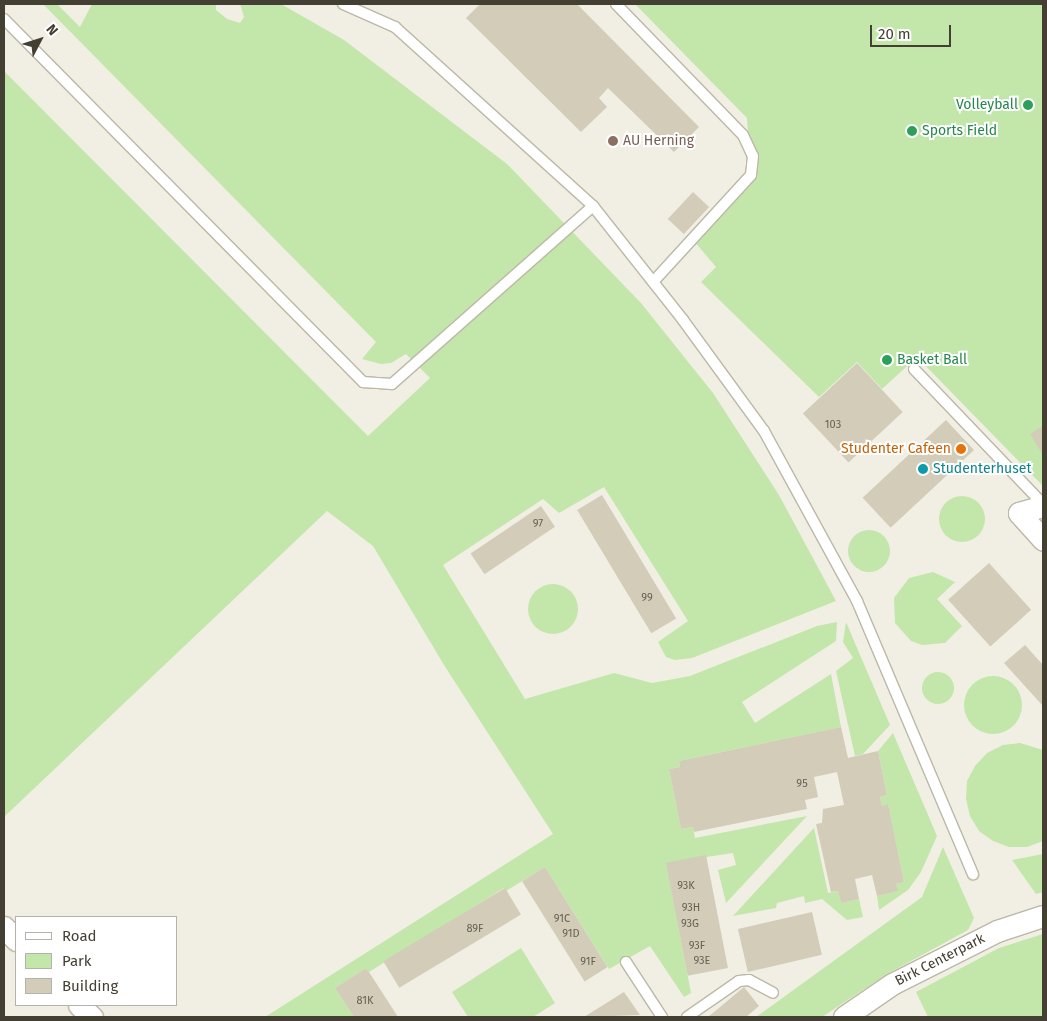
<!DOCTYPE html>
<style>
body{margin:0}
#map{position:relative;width:1047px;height:1021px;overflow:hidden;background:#f1efe3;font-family:"Fira Sans",sans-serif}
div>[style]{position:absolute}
.green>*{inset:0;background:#c3e6ab}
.round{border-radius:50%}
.building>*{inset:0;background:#d2ccb8;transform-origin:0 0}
.roads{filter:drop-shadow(1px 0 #bcb8a6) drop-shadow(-1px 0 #bcb8a6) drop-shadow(0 1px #bcb8a6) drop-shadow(0 -1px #bcb8a6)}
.service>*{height:10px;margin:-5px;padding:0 5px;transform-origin:5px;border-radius:5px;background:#fff}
.minor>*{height:21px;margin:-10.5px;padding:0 10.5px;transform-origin:10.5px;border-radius:10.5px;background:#fff}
.dots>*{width:14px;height:14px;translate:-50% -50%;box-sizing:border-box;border:2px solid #fff;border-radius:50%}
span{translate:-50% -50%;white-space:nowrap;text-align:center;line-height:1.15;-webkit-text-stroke:4px #fff;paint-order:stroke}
.number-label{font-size:11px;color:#676254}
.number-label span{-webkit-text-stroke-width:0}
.leisure-label{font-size:14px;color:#27864d}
.right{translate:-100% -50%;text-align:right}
.left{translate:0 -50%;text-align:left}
.education-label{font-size:14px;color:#785e54}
.food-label{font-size:14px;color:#c56008}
.culture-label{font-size:14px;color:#0d838f}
.street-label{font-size:14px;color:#433f33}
.frame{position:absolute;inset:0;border:5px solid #433f33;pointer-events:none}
.legend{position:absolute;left:15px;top:916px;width:162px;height:90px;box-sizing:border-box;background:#fff;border:1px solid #b4b2ad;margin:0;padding:6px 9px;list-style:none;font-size:15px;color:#433f33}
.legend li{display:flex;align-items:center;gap:10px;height:25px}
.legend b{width:25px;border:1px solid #b4b2ad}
.north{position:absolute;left:15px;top:15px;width:50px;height:50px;-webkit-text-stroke:4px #fff;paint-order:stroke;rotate:50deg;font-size:14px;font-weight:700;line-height:20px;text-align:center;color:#433f33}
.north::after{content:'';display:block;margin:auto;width:18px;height:22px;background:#433f33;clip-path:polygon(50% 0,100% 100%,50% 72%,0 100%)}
.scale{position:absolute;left:870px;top:25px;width:81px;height:22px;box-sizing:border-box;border:2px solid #433f33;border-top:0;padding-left:6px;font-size:15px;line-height:18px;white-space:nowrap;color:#433f33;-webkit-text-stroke:4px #fff;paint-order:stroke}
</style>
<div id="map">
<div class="green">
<div style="clip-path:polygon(43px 4px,57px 4px,80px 27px,92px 4px,216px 4px,216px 10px,227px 19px,240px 23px,244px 17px,240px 4px,281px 4px,344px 40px,507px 164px,641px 303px,713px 393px,779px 495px,836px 601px,692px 658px,675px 660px,666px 657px,658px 642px,688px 621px,604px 487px,559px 513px,543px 499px,443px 565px,525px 699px,614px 673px,652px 683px,690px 676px,817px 626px,837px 622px,836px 641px,742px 702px,755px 723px,831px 674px,841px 727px,679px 761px,680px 767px,669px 769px,681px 829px,693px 827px,695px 838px,807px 816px,726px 903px,718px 870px,736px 865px,733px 853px,666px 863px,691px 993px,684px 997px,650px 946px,609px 969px,545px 867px,506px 891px,504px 888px,369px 972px,366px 968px,335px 988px,354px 1017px,265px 1017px,553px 834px,444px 665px,373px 546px,327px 511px,4px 817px,4px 71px,368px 436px,430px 378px,406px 354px,391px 363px,381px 364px,362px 359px,376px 342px)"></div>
<div style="clip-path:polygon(635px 4px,1043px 4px,1043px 486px,917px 357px,882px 389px,857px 362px,819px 397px,701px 282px,716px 267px,693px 240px,751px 175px,747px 118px)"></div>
<div class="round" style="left:939px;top:496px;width:46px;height:46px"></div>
<div class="round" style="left:848px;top:530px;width:42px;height:42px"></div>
<div style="clip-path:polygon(933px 572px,955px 582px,937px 599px,962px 626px,945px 643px,922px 645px,911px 641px,895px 623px,894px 598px,909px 578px)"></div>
<div class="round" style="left:528px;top:584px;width:50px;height:50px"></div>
<div style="clip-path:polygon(846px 622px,890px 725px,863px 754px,855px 756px,836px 671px,853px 658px,843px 642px)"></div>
<div class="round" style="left:922px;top:672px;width:32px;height:32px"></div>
<div class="round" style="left:964px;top:676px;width:58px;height:58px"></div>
<div style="clip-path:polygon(893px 733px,937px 836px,921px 872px,908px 890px,879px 910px,877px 896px,897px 891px,896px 884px,904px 882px,888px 805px,882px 806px,880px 797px,887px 795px,878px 751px)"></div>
<div style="clip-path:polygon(1020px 743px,1043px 750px,1043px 841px,1027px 847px,1009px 847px,993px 841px,979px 831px,970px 816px,966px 799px,967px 781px,975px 766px,987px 753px,1003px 745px)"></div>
<div style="clip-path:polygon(814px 828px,828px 893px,838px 891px,841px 903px,859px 899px,863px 917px,847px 920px,822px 899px,805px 903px,804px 896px,777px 903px,776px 908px,733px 916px)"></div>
<div style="clip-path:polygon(943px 847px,974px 918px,968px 930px,887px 974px,822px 1017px,756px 1017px,922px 897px)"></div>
<div style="clip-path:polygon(1043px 854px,1043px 892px,1036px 894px,1012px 860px)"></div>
<div style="clip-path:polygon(1043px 934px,1043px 1017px,928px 1017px,916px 992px,999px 948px)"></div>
<div style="clip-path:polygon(521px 948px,555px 1003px,533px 1017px,468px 1017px,452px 992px)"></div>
</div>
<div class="building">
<div style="clip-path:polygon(480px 4px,577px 4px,699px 127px,674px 152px,608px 88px,599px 98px,607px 107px,581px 132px,466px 18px)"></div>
<div style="left:693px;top:192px;width:22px;height:37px;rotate:43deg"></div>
<div style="left:857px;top:363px;width:67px;height:74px;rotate:47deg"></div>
<div style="left:946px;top:420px;width:41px;height:114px;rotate:47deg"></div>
<div style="clip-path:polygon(1043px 426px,1043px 455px,1030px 434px)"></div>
<div style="left:602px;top:495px;width:144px;height:29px;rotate:59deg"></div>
<div style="left:541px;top:506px;width:25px;height:85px;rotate:56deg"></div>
<div style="left:989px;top:563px;width:63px;height:55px;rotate:48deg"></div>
<div style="clip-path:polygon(1025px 645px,1043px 665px,1043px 706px,1004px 663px)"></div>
<div style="clip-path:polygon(841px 727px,848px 758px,878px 751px,887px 795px,880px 797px,882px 806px,888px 804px,904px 882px,896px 884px,898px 891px,877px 896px,872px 875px,855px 879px,859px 899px,841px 903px,838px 891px,831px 892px,816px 824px,822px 823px,823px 809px,844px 805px,837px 772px,814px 777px,818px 797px,805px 800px,807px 809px,694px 832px,693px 827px,681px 829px,669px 769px,680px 767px,679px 761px)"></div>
<div style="left:706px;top:855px;width:115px;height:41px;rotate:79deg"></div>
<div style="left:545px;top:867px;width:118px;height:27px;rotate:58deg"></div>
<div style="left:505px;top:888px;width:31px;height:142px;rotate:59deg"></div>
<div style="left:812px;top:912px;width:44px;height:76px;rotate:77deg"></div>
<div style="clip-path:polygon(366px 968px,369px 972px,398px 1017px,354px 1017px,335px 988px)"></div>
<div style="clip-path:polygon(744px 987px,759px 1006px,746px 1017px,708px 1017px)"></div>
<div style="clip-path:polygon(624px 992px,640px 1015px,584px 1017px)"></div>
</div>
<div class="roads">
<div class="service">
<div style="left:343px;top:4px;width:57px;rotate:23.9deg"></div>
<div style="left:395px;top:27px;width:267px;rotate:42.1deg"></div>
<div style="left:593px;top:206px;width:145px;rotate:51.7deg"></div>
<div style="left:683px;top:320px;width:137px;rotate:53.9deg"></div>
<div style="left:764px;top:431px;width:194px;rotate:61.3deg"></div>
<div style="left:857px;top:601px;width:297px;rotate:67deg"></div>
<div style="left:616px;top:4px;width:182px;rotate:45.9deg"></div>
<div style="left:743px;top:135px;width:23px;rotate:65deg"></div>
<div style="left:753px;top:156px;width:19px;rotate:96deg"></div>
<div style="left:751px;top:175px;width:145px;rotate:132.5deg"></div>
<div style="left:4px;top:19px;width:511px;rotate:45.32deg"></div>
<div style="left:363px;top:382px;width:29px;rotate:4deg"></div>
<div style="left:392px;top:384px;width:268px;rotate:-41.5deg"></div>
<div style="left:914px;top:369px;width:187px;rotate:46.3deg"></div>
<div style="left:626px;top:962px;width:66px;rotate:56.8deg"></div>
<div style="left:687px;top:1017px;width:63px;rotate:-34.7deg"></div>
<div style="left:739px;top:981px;width:10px;rotate:-6deg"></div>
<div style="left:749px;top:980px;width:27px;rotate:28deg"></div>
</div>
<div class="minor">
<div style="left:1043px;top:506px;width:25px;rotate:164deg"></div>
<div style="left:1019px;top:513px;width:36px;rotate:48deg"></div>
<div style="left:4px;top:927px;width:18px;rotate:47deg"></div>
<div style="left:79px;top:1005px;width:18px;rotate:43deg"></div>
<div style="left:844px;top:1017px;width:58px;rotate:-34.5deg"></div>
<div style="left:892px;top:984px;width:118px;rotate:-26.8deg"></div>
<div style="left:997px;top:931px;width:48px;rotate:-18.1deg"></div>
</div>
</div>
<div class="dots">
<div style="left:1028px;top:105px;background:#2e9e5b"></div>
<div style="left:912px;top:131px;background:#2e9e5b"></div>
<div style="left:613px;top:141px;background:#8d6e63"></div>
<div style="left:887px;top:360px;background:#2e9e5b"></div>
<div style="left:961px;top:449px;background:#e8710a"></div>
<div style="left:923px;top:469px;background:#0f9aa8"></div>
</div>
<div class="number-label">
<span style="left:833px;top:425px">103</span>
<span style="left:538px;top:524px">97</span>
<span style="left:647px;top:598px">99</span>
<span style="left:802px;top:784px">95</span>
<span style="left:686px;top:886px">93K</span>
<span style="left:691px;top:908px">93H</span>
<span style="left:562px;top:919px">91C</span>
<span style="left:690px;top:924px">93G</span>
<span style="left:475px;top:929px">89F</span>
<span style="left:571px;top:934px">91D</span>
<span style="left:697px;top:946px">93F</span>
<span style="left:702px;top:961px">93E</span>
<span style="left:588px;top:962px">91F</span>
<span style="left:365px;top:1001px">81K</span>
</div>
<div class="leisure-label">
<span class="right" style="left:1018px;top:105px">Volleyball</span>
<span class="left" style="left:922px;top:131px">Sports Field</span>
<span class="left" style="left:897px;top:360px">Basket Ball</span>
</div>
<div class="education-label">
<span class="left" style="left:623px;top:141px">AU Herning</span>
</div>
<div class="food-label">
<span class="right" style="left:951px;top:449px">Studenter Cafeen</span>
</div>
<div class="culture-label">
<span class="left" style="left:933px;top:469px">Studenterhuset</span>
</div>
<div class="street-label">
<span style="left:940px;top:960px;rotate:-27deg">Birk Centerpark</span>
</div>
<div class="frame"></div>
<ul class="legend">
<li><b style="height:6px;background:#fff"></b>Road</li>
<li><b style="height:14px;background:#c3e6ab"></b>Park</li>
<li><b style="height:14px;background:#d2ccb8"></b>Building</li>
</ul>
<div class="north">N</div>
<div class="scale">20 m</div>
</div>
